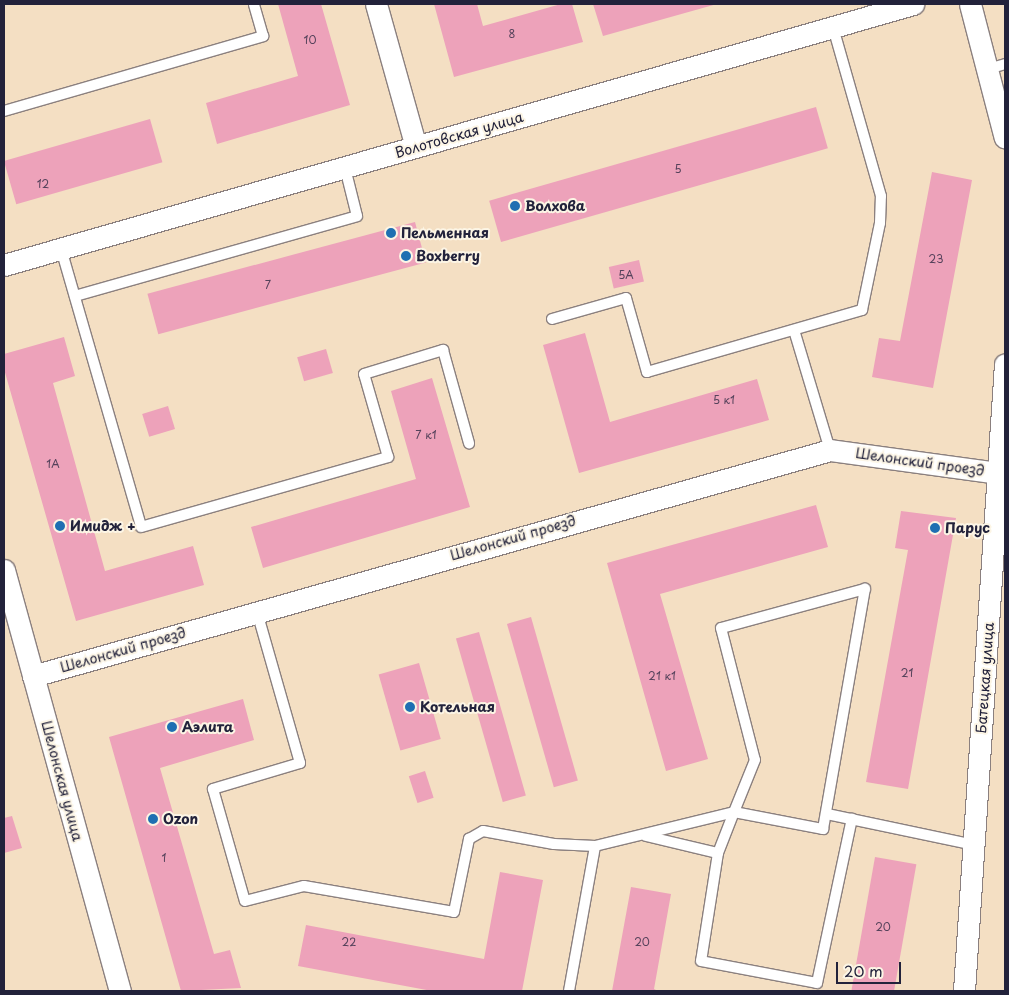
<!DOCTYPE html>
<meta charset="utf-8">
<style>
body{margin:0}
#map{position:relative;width:1009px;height:995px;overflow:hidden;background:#f4dfc3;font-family:"Playpen Sans",sans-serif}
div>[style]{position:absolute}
.building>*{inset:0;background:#eda2ba;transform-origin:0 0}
.roads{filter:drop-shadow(1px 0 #8b807f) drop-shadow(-1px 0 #8b807f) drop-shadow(0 1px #8b807f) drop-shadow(0 -1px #8b807f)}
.lane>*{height:10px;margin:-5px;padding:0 5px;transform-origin:5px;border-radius:5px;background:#fff}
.street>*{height:21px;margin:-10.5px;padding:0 10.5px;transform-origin:10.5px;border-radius:10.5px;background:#fff}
.dots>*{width:14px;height:14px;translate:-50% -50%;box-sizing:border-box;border:2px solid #fcf5e5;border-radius:50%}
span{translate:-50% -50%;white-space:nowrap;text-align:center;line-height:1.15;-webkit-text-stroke:4px #fcf5e5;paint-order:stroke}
.number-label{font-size:11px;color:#55425b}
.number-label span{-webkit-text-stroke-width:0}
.street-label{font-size:14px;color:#22223b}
.poi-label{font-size:14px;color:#22223b;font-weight:700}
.left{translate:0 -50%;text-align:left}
.frame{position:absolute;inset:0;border:5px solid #22223b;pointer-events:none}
.scale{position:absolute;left:836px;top:962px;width:65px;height:22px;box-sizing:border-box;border:2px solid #22223b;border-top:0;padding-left:6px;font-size:15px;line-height:18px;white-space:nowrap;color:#22223b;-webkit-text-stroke:4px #fcf5e5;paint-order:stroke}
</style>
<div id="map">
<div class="building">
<div style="clip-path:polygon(278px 4px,321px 4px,350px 105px,217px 144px,206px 103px,298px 76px)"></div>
<div style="clip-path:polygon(434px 4px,477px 4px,483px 26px,561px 4px,572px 4px,583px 42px,454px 77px)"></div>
<div style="clip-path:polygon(593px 4px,717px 4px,603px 36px)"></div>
<div style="left:816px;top:107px;width:43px;height:340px;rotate:74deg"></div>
<div style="left:150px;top:119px;width:45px;height:152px;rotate:74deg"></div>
<div style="clip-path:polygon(932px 172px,972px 180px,933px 388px,872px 377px,879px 338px,900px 341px)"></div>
<div style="left:415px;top:222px;width:42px;height:277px;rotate:75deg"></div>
<div style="left:639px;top:260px;width:22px;height:31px;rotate:77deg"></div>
<div style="clip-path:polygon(585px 333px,610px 422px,757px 379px,769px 420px,579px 473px,543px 345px)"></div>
<div style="clip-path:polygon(64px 337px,75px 376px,53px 383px,105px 571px,193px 546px,204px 585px,76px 621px,4px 369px,4px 354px)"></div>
<div style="left:326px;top:349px;width:25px;height:30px;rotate:74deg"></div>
<div style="clip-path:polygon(432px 378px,470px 507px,263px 568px,251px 527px,416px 479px,391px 391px)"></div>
<div style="left:168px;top:406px;width:24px;height:27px;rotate:73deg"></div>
<div style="clip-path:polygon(816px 505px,828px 547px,660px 594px,708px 759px,666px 771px,607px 563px)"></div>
<div style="clip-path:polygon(901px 511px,956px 518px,908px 789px,866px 782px,908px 550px,895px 548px)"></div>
<div style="left:531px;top:617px;width:170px;height:25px;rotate:74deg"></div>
<div style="left:479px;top:632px;width:170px;height:24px;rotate:74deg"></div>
<div style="left:419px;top:663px;width:79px;height:42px;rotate:74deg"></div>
<div style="clip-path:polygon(243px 699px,254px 740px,160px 768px,214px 954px,230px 950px,241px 988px,181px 991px,109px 737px)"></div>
<div style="left:425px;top:771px;width:28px;height:17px;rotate:72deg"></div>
<div style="clip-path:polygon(12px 816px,22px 848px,4px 853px,4px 818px)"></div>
<div style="left:875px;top:857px;width:42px;height:136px;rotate:10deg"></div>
<div style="clip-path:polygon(500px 872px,543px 880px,522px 991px,432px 991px,298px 966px,306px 925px,484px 959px)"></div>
<div style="clip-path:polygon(631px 887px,671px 894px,654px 989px,658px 991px,612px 991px)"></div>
</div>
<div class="roads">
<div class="lane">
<div style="left:988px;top:69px;width:18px;rotate:-16deg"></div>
<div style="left:4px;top:111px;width:270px;rotate:-16.1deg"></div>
<div style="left:263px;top:36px;width:33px;rotate:-106deg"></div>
<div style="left:61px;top:249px;width:289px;rotate:73.9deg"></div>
<div style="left:141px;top:527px;width:257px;rotate:-15.8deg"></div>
<div style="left:388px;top:457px;width:86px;rotate:-106.1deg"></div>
<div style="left:364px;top:374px;width:83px;rotate:-16.9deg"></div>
<div style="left:443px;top:350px;width:97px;rotate:74.4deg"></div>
<div style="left:75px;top:296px;width:293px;rotate:-15.8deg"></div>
<div style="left:357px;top:216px;width:49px;rotate:-104deg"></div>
<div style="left:552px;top:319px;width:77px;rotate:-15.8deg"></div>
<div style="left:626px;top:298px;width:77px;rotate:74.2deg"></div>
<div style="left:647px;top:372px;width:224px;rotate:-16.1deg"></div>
<div style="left:862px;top:310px;width:89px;rotate:-78.3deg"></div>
<div style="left:880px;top:223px;width:27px;rotate:-88deg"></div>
<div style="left:881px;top:196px;width:176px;rotate:-105.9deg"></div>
<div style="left:794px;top:330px;width:125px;rotate:73.3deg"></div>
<div style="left:257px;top:612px;width:157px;rotate:74.1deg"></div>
<div style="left:300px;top:763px;width:91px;rotate:163.4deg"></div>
<div style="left:213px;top:789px;width:116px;rotate:74.1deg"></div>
<div style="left:245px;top:901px;width:61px;rotate:-14.3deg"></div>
<div style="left:304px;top:886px;width:152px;rotate:9.8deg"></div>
<div style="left:454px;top:912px;width:75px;rotate:-78.4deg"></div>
<div style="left:469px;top:839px;width:16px;rotate:-30deg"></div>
<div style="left:483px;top:831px;width:72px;rotate:10.4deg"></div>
<div style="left:554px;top:844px;width:41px;rotate:2.8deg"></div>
<div style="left:827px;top:814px;width:150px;rotate:11.9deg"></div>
<div style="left:646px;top:836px;width:74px;rotate:13.3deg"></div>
<div style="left:569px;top:991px;width:147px;rotate:-79.8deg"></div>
<div style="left:595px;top:846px;width:143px;rotate:-13.7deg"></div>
<div style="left:734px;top:812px;width:91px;rotate:10.8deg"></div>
<div style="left:823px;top:829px;width:244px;rotate:-80.1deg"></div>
<div style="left:865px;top:589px;width:149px;rotate:164.8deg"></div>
<div style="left:721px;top:628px;width:136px;rotate:75.6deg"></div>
<div style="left:755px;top:760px;width:56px;rotate:112deg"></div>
<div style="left:734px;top:812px;width:44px;rotate:111.3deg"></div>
<div style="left:718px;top:853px;width:109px;rotate:98.9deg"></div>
<div style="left:701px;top:961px;width:118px;rotate:10.7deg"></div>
<div style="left:817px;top:983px;width:168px;rotate:-78deg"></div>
</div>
<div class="street">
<div style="left:376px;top:4px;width:148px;rotate:74.4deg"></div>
<div style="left:970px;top:4px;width:138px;rotate:75.4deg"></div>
<div style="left:4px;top:265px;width:946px;rotate:-16.02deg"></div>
<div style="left:4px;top:570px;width:437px;rotate:74.6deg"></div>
<div style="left:33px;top:676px;width:828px;rotate:-15.83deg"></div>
<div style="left:830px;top:450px;width:177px;rotate:7.8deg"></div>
<div style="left:964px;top:991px;width:628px;rotate:-86.26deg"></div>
</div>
</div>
<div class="dots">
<div style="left:515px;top:206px;background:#1f6fb2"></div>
<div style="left:391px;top:233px;background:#1f6fb2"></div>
<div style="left:406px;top:256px;background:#1f6fb2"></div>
<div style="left:60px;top:526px;background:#1f6fb2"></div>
<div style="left:935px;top:528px;background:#1f6fb2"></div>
<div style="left:410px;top:707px;background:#1f6fb2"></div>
<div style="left:172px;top:727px;background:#1f6fb2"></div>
<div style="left:153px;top:819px;background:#1f6fb2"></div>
</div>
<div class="number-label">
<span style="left:512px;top:34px">8</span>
<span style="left:310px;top:40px">10</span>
<span style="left:678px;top:169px">5</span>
<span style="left:43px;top:184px">12</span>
<span style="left:936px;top:259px">23</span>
<span style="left:626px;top:275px">5А</span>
<span style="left:268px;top:285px">7</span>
<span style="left:724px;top:400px">5 к1</span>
<span style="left:426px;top:435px">7 к1</span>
<span style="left:53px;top:464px">1А</span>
<span style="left:907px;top:673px">21</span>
<span style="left:662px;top:676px">21 к1</span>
<span style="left:164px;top:858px">1</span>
<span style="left:883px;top:927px">20</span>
<span style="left:349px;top:942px">22</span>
<span style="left:642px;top:942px">20</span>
</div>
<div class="street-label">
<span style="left:459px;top:135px;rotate:-16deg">Волотовская улица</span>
<span style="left:920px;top:462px;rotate:8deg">Шелонский проезд</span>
<span style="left:513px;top:538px;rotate:-16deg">Шелонский проезд</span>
<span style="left:123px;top:650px;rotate:-16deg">Шелонский проезд</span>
<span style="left:985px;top:678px;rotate:-86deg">Батецкая улица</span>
<span style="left:62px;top:781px;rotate:75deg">Шелонская улица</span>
</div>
<div class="poi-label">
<span class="left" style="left:525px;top:206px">Волхова</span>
<span class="left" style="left:401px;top:233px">Пельменная</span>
<span class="left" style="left:416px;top:256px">Boxberry</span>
<span class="left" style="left:70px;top:526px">Имидж +</span>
<span class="left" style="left:945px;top:528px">Парус</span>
<span class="left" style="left:420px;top:707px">Котельная</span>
<span class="left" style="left:182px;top:727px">Аэлита</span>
<span class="left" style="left:163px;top:819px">Ozon</span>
</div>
<div class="frame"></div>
<div class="scale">20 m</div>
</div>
